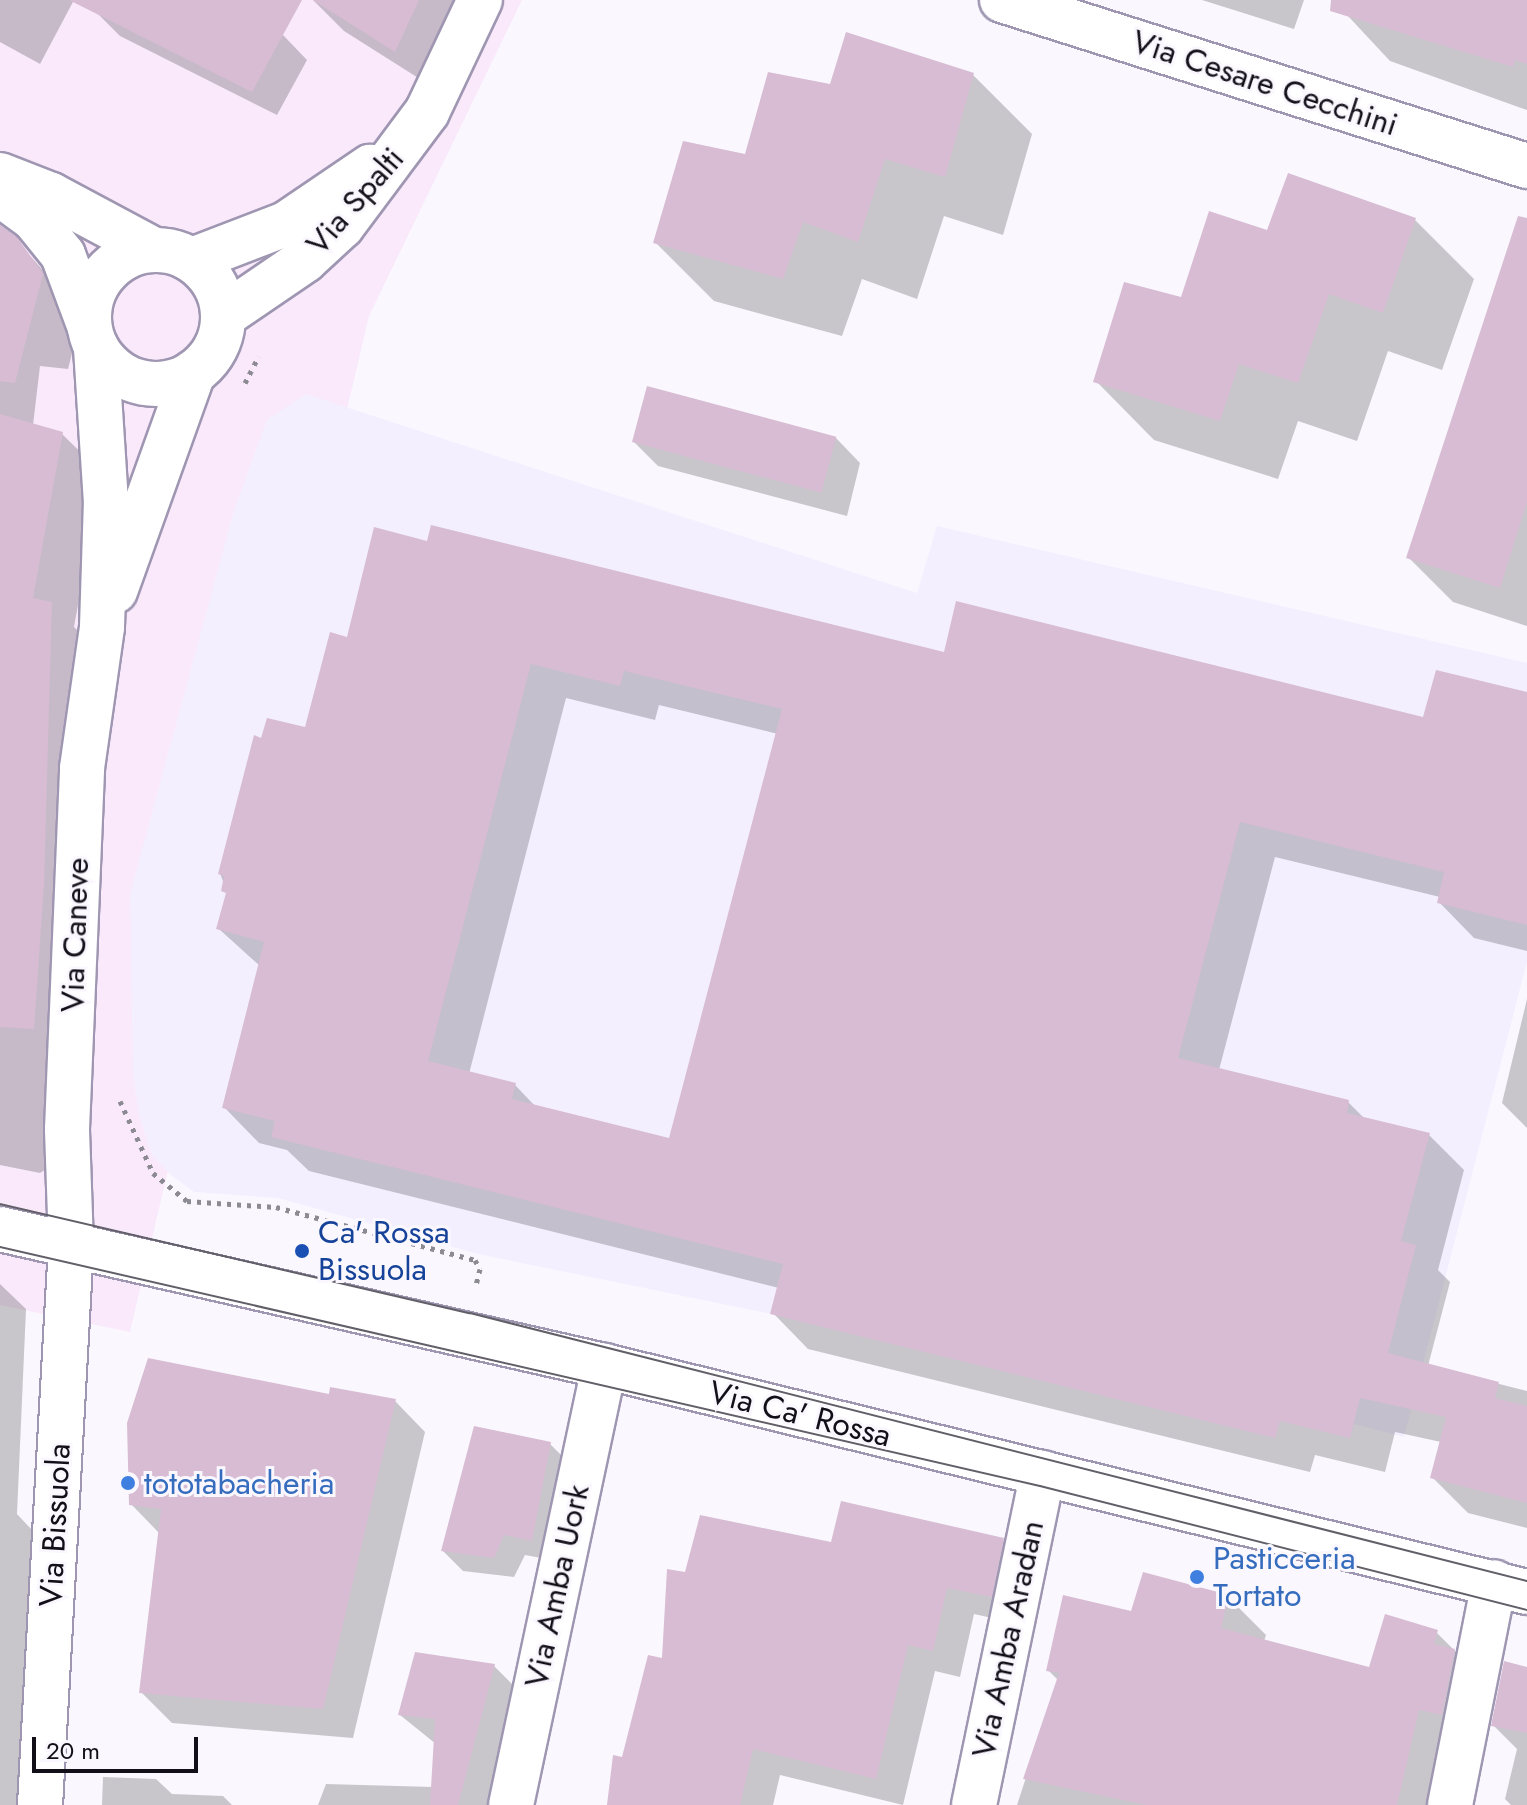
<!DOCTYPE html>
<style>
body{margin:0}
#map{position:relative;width:1527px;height:1805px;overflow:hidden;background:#faf8fe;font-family:Jost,sans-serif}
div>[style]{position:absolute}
.commercial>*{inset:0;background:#f9e9fb}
.built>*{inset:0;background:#f4efff}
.shadow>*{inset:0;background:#0003}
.building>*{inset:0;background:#d7bcd3;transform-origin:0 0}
.path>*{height:5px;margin-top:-2.5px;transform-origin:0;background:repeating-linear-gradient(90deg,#8c8a92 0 4px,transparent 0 10px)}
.roads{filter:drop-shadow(2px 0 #9f96b2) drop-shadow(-2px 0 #9f96b2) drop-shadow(0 2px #9f96b2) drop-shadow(0 -2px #9f96b2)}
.street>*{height:44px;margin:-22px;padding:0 22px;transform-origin:22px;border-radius:22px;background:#fff}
.street>.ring{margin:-22px;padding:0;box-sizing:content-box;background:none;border:44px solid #fff;border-radius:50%}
.secondary>*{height:44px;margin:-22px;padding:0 22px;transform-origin:22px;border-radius:22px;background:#fff}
.tram>*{height:2px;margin:-1px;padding:0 1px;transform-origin:1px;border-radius:1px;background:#625f68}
.dots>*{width:22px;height:22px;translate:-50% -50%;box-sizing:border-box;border:4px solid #faf8fe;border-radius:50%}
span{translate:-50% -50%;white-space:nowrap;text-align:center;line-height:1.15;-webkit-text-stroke:6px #faf8fe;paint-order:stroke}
.street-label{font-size:32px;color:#120f19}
.transit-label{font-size:32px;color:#164399}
.left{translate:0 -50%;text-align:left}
.shop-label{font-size:32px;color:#366cbe}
.scale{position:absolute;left:32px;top:1737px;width:166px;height:36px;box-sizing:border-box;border:4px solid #120f19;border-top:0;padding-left:10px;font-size:24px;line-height:28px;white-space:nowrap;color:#120f19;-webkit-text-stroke:6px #faf8fe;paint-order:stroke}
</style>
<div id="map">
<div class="commercial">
<div style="clip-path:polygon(0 0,522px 0,369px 316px,130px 1332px,0 1305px)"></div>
</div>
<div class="built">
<div style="clip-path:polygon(306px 394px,917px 593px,937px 526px,1527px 663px,1527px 962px,1404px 1437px,1354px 1424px,1350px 1437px,1280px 1421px,1275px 1438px,771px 1314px,478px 1254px,278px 1198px,194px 1192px,171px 1175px,151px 1154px,139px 1115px,133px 1074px,130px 894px,234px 510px,267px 420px)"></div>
</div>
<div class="shadow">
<div style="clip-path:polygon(0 0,74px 0,40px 64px,0 42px)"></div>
<div style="clip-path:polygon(102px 0,214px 0,283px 35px,307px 60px,277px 115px,120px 36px,96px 12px)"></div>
<div style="clip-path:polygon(313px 0,471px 0,431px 86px,344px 31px)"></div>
<div style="clip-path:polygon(1202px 0,1304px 0,1294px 29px)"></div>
<div style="clip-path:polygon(1333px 0,1527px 0,1527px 110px,1390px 61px)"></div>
<div style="clip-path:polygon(973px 75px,1032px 134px,1003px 235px,944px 216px,917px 299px,862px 279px,842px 336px,714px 301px,655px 242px,831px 86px)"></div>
<div style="clip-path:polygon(1415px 220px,1474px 279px,1442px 370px,1388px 351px,1357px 441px,1298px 421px,1278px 479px,1154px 440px,1096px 381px,1183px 299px,1269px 232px)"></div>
<div style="clip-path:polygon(0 234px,18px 242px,82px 315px,68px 369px,40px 366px,33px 425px,62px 434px,102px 473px,74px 627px,91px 644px,67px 1156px,40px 1173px,0 1165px)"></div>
<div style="clip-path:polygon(1527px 260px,1527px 626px,1453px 602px,1408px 557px)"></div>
<div style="clip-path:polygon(836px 438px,860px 463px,847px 516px,658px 466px,634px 442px)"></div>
<div style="clip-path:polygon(evenodd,348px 639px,945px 655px,1425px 720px,1527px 695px,1527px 951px,1474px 938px,1439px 902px,1440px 897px,1275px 857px,1219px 1070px,1348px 1102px,1366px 1120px,1429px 1135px,1464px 1170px,1438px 1270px,1450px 1282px,1428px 1366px,1527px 1391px,1527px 1528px,1468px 1513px,1433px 1478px,1441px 1442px,1395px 1432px,1385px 1472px,1315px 1455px,1310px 1472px,808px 1349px,773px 1313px,779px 1288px,309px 1171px,287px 1150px,259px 1143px,224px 1107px,260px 966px,219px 929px,228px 895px,220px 873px,262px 740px,307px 729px,348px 639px,566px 698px,655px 720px,659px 705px,778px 734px,671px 1140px,536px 1107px,515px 1085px,469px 1074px,566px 698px)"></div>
<div style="clip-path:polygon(1527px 999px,1527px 1128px,1502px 1103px)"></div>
<div style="clip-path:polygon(0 1284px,26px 1309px,17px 1514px,32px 1530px,19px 1805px,0 1805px)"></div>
<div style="clip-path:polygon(330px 1396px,395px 1401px,425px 1432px,353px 1738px,172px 1723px,141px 1692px,160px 1534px,131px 1504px)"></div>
<div style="clip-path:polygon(550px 1444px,570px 1464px,552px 1560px,525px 1555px,514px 1577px,463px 1571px,443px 1551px)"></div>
<div style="clip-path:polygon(1003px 1540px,1030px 1567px,1019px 1624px,974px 1614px,960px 1677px,935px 1671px,903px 1805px,780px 1775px,773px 1805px,609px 1805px,664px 1660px,687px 1574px,833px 1544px)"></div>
<div style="clip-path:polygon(1228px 1597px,1266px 1635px,1264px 1641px,1370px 1669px,1436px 1632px,1474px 1670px,1441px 1805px,1017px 1805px,1058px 1680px,1048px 1670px,1132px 1613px)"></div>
<div style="clip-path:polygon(494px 1666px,522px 1694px,493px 1805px,318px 1805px,326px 1784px,433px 1787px,436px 1744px,400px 1715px)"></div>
<div style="clip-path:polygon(1527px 1669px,1527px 1805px,1511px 1805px,1505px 1799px,1517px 1749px,1493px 1725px)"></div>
<div style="clip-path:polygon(103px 1777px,156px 1779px,172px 1794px,223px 1796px,232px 1805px,102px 1805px)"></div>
</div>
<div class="building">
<div style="clip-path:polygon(69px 0,302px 0,252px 92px)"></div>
<div style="clip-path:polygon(313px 0,419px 0,395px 52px)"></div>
<div style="clip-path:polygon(1331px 0,1527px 0,1527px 64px,1515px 60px,1513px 67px,1330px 11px)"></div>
<div style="clip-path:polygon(846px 32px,974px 73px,945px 177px,885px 159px,858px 242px,803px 222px,783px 279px,653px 243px,683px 141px,745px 154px,768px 72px,830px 84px)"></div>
<div style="clip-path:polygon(1288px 173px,1416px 218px,1383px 313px,1329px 294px,1298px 383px,1239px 364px,1220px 421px,1093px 382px,1124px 282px,1181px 297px,1209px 211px,1267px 230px)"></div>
<div style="clip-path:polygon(1518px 216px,1527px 218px,1527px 502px,1500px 588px,1406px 558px)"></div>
<div style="clip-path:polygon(0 225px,17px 237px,43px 274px,15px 383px,0 381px)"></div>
<div style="left:647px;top:386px;width:196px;height:58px;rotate:15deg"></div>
<div style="clip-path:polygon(0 414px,63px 432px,33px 598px,52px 602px,44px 884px,34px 1029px,0 1027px)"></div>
<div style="clip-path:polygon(evenodd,431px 525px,944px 652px,956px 601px,1423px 717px,1436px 670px,1527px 692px,1527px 925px,1437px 903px,1444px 872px,1240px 822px,1178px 1058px,1349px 1100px,1347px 1113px,1430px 1133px,1401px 1241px,1416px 1245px,1388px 1353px,1499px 1382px,1495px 1398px,1527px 1406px,1527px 1503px,1430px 1478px,1446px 1417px,1360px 1398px,1350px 1438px,1280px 1421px,1275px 1438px,770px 1314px,783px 1264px,271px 1137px,275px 1121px,222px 1108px,264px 942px,216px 929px,226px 893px,221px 891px,224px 876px,218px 874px,254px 735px,261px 738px,267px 718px,305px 727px,330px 632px,347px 637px,374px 527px,427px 541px,431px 525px,531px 664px,620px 686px,624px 671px,782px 709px,669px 1138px,512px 1099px,516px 1083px,428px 1061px,531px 664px)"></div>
<div style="clip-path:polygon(148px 1358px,329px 1394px,330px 1387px,396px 1399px,323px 1709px,139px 1693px,161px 1509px,129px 1505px,127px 1423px)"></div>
<div style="clip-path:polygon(474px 1426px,551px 1442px,532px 1541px,504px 1535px,494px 1558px,441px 1551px)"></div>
<div style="clip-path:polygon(841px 1501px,1004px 1538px,992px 1597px,947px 1588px,933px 1651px,908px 1645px,876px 1779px,753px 1749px,740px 1805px,607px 1805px,613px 1755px,622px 1757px,648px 1655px,662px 1658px,667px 1569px,685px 1572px,700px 1515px,831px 1542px)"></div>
<div style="clip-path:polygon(1143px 1572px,1229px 1595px,1221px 1628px,1369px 1667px,1385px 1614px,1438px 1630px,1434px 1644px,1455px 1649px,1442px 1715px,1419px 1710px,1397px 1805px,1147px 1805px,1023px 1779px,1059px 1673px,1046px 1671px,1063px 1595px,1131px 1611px)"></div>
<div style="clip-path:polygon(415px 1652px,495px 1664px,458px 1805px,430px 1805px,435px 1719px,398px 1715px)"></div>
<div style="clip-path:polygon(1504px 1661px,1527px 1667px,1527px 1733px,1491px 1726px)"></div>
</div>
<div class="path">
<div style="left:245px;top:383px;width:30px;rotate:-63deg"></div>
<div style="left:120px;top:1101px;width:79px;rotate:65.4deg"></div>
<div style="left:153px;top:1173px;width:44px;rotate:39.5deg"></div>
<div style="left:187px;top:1201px;width:89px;rotate:3.9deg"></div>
<div style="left:276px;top:1207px;width:206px;rotate:14.9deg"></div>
<div style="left:475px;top:1260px;width:10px;rotate:61deg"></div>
<div style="left:480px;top:1269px;width:16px;rotate:104deg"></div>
</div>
<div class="roads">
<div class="street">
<div style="left:1002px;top:0;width:551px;rotate:17.55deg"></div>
<div style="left:0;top:175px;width:55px;rotate:21.4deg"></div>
<div style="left:51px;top:195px;width:115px;rotate:28.1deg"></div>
<div style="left:0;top:194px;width:42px;rotate:36.3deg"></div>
<div style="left:34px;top:219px;width:46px;rotate:51.1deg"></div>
<div style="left:63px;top:255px;width:75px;rotate:69.6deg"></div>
<div class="ring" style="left:89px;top:250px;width:90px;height:90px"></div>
<div style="left:192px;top:260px;width:101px;rotate:-21deg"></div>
<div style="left:286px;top:224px;width:102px;rotate:-34.2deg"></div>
<div style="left:223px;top:316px;width:99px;rotate:-34.3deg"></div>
<div style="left:305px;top:260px;width:50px;rotate:-42.6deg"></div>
<div style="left:342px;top:226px;width:142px;rotate:-53.3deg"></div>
<div style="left:427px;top:112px;width:124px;rotate:-64.7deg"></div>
<div style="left:115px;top:591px;width:232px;rotate:-70.3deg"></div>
<div style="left:71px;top:1245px;width:116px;rotate:-92deg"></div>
<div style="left:67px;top:1129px;width:361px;rotate:-87.6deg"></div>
<div style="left:82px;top:768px;width:142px;rotate:-81.9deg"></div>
<div style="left:102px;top:627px;width:124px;rotate:-88.2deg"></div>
<div style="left:106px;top:503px;width:156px;rotate:-93.7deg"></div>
<div style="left:511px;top:1805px;width:449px;rotate:-78deg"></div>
<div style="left:974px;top:1805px;width:339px;rotate:-78.3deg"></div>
<div style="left:1450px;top:1805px;width:227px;rotate:-78.8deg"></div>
</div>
<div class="secondary">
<div style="left:0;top:1229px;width:619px;rotate:12.78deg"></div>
<div style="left:604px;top:1366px;width:950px;rotate:13.76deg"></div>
<div style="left:40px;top:1805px;width:561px;rotate:-86.83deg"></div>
</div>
</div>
<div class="tram">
<div style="left:0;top:1204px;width:482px;rotate:13.1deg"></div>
<div style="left:470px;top:1313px;width:1090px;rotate:14.23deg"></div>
<div style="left:0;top:1247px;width:1067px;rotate:12.94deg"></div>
<div style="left:1040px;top:1486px;width:503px;rotate:14.29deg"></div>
</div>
<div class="dots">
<div style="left:302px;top:1251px;background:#1a4fb4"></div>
<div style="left:128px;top:1483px;background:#3f7fe0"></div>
<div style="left:1197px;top:1577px;background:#3f7fe0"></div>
</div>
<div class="street-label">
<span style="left:1265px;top:83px;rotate:18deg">Via Cesare Cecchini</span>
<span style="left:355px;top:201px;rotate:-49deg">Via Spalti</span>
<span style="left:75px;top:935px;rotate:-88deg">Via Caneve</span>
<span style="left:800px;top:1414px;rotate:14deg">Via Ca' Rossa</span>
<span style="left:55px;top:1525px;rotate:-87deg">Via Bissuola</span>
<span style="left:557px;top:1586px;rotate:-78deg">Via Amba Uork</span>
<span style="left:1008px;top:1639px;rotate:-78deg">Via Amba Aradan</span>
</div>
<div class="transit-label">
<span class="left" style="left:318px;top:1251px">Ca' Rossa<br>Bissuola</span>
</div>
<div class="shop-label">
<span class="left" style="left:144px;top:1483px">tototabacheria</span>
<span class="left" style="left:1213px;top:1577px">Pasticceria<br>Tortato</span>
</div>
<div class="scale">20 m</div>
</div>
